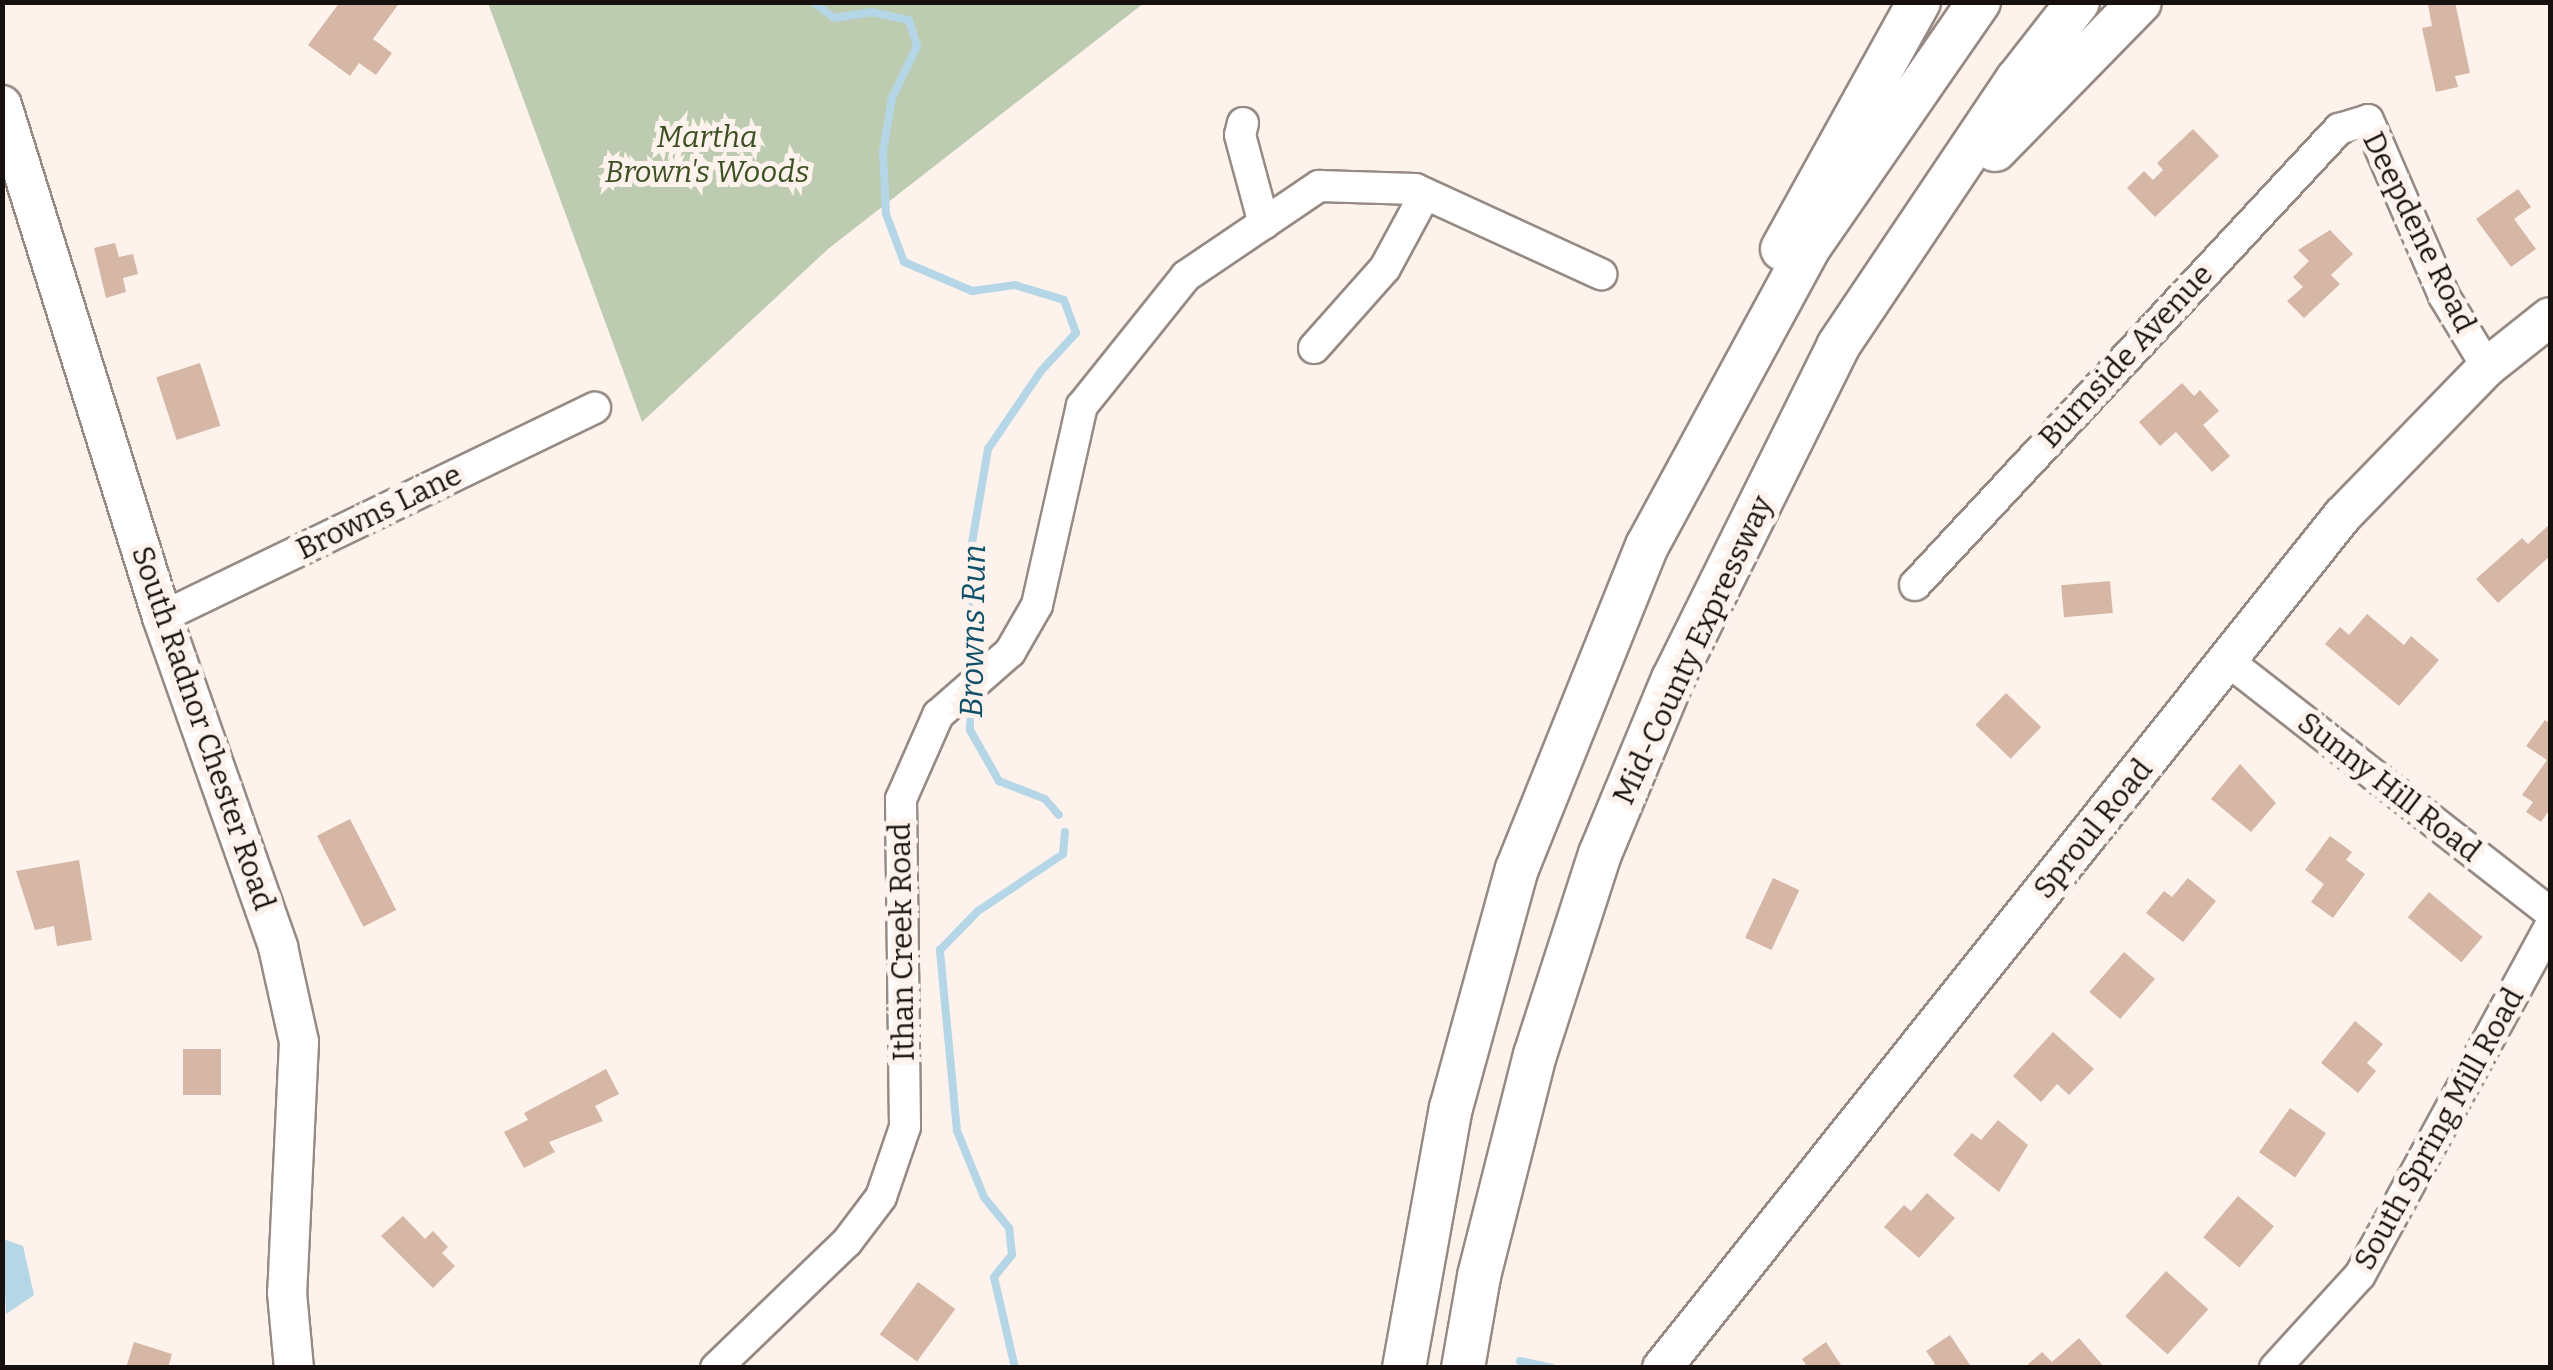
<!DOCTYPE html>
<style>
body{margin:0}
#map{position:relative;width:2553px;height:1370px;overflow:hidden;background:#fdf2ec;font-family:Bitter,serif}
div>[style]{position:absolute}
.green>*{inset:0;background:#bdcbb0}
.water>*{inset:0;background:#b4d6e7}
.stream>*{height:8px;margin:-4px;padding:0 4px;transform-origin:4px;border-radius:4px;background:#b4d6e7}
.building>*{inset:0;background:#d6b7a5;transform-origin:0 0}
.roads{filter:drop-shadow(2px 0 #968a83) drop-shadow(-2px 0 #968a83) drop-shadow(0 2px #968a83) drop-shadow(0 -2px #968a83)}
.minor>*{height:30px;margin:-15px;padding:0 15px;transform-origin:15px;border-radius:15px;background:#fff}
.major>*{height:38px;margin:-19px;padding:0 19px;transform-origin:19px;border-radius:19px;background:#fff}
.highway>*{height:42px;margin:-21px;padding:0 21px;transform-origin:21px;border-radius:21px;background:#fff}
span{translate:-50% -50%;white-space:nowrap;text-align:center;line-height:1.15;-webkit-text-stroke:10px #fdf2ec;paint-order:stroke}
.park-label{font-size:30px;color:#3c5023;font-style:italic}
.street-label{font-size:30px;color:#16110f}
.water-label{font-size:32px;color:#0f5069;font-style:italic}
.frame{position:absolute;inset:0;border:5px solid #16110f;pointer-events:none}
</style>
<div id="map">
<div class="green">
<div style="clip-path:polygon(488px 3px,488px 2px,1144px 3px,828px 249px,642px 422px)"></div>
</div>
<div class="water">
<div style="clip-path:polygon(3px 1239px,23px 1246px,34px 1295px,6px 1314px)"></div>
</div>
<div class="stream">
<div style="left:813px;top:2px;width:26px;rotate:37deg"></div>
<div style="left:834px;top:18px;width:37px;rotate:-9deg"></div>
<div style="left:871px;top:12px;width:39px;rotate:12deg"></div>
<div style="left:909px;top:20px;width:27px;rotate:73deg"></div>
<div style="left:917px;top:46px;width:58px;rotate:115.7deg"></div>
<div style="left:892px;top:98px;width:54px;rotate:99.6deg"></div>
<div style="left:883px;top:151px;width:63px;rotate:87.3deg"></div>
<div style="left:886px;top:214px;width:51px;rotate:69.4deg"></div>
<div style="left:904px;top:262px;width:74px;rotate:23.1deg"></div>
<div style="left:972px;top:291px;width:43px;rotate:-7.9deg"></div>
<div style="left:1015px;top:285px;width:51px;rotate:17deg"></div>
<div style="left:1064px;top:300px;width:35px;rotate:70deg"></div>
<div style="left:1076px;top:333px;width:52px;rotate:132.6deg"></div>
<div style="left:1041px;top:371px;width:94px;rotate:124.2deg"></div>
<div style="left:988px;top:449px;width:125px;rotate:99.7deg"></div>
<div style="left:967px;top:572px;width:100px;rotate:87.1deg"></div>
<div style="left:971px;top:696px;width:34px;rotate:92deg"></div>
<div style="left:970px;top:730px;width:59px;rotate:60.4deg"></div>
<div style="left:999px;top:781px;width:49px;rotate:21.4deg"></div>
<div style="left:1045px;top:799px;width:21px;rotate:49deg"></div>
<div style="left:1520px;top:1361px;width:33px;rotate:12deg"></div>
<div style="left:1015px;top:1368px;width:93px;rotate:-103deg"></div>
<div style="left:994px;top:1277px;width:28px;rotate:-51deg"></div>
<div style="left:1012px;top:1255px;width:27px;rotate:-96deg"></div>
<div style="left:1009px;top:1228px;width:40px;rotate:-129deg"></div>
<div style="left:984px;top:1197px;width:71px;rotate:-112.2deg"></div>
<div style="left:957px;top:1131px;width:182px;rotate:-95.4deg"></div>
<div style="left:940px;top:950px;width:54px;rotate:-45.7deg"></div>
<div style="left:978px;top:911px;width:102px;rotate:-33.8deg"></div>
<div style="left:1063px;top:854px;width:22px;rotate:-85deg"></div>
</div>
<div class="building">
<div style="clip-path:polygon(340px 2px,400px 2px,373px 39px,392px 53px,376px 75px,359px 63px,350px 76px,308px 45px)"></div>
<div style="clip-path:polygon(2455px 2px,2470px 73px,2455px 76px,2458px 87px,2436px 92px,2422px 28px,2432px 26px,2428px 5px)"></div>
<div style="clip-path:polygon(2193px 129px,2219px 156px,2155px 217px,2127px 188px,2144px 171px,2153px 180px,2163px 170px,2157px 163px)"></div>
<div style="clip-path:polygon(2518px 189px,2531px 207px,2514px 219px,2536px 249px,2511px 267px,2476px 219px)"></div>
<div style="clip-path:polygon(2330px 230px,2353px 254px,2331px 275px,2340px 284px,2304px 318px,2287px 301px,2303px 287px,2293px 277px,2309px 261px,2298px 250px)"></div>
<div style="clip-path:polygon(115px 243px,119px 257px,133px 254px,138px 274px,123px 278px,126px 292px,106px 298px,94px 248px)"></div>
<div style="left:200px;top:363px;width:66px;height:46px;rotate:72deg"></div>
<div style="clip-path:polygon(2182px 383px,2194px 396px,2200px 390px,2219px 411px,2203px 425px,2230px 456px,2212px 472px,2176px 432px,2160px 446px,2139px 422px)"></div>
<div style="clip-path:polygon(2550px 524px,2550px 556px,2498px 603px,2476px 579px,2522px 538px,2528px 544px)"></div>
<div style="left:2110px;top:581px;width:32px;height:49px;rotate:85deg"></div>
<div style="clip-path:polygon(2367px 614px,2404px 645px,2411px 636px,2439px 660px,2399px 706px,2325px 644px,2340px 627px,2349px 635px)"></div>
<div style="left:2006px;top:693px;width:49px;height:44px;rotate:44deg"></div>
<div style="clip-path:polygon(2545px 720px,2550px 724px,2550px 809px,2541px 822px,2526px 812px,2533px 802px,2522px 795px,2547px 760px,2526px 746px)"></div>
<div style="clip-path:polygon(2240px 764px,2276px 803px,2251px 832px,2211px 799px)"></div>
<div style="left:350px;top:819px;width:102px;height:37px;rotate:63deg"></div>
<div style="clip-path:polygon(2330px 836px,2352px 852px,2346px 860px,2365px 874px,2333px 918px,2311px 902px,2324px 884px,2305px 870px)"></div>
<div style="clip-path:polygon(79px 860px,92px 940px,57px 946px,54px 926px,35px 930px,16px 871px)"></div>
<div style="left:1773px;top:878px;width:29px;height:66px;rotate:25deg"></div>
<div style="clip-path:polygon(2188px 878px,2216px 901px,2183px 942px,2146px 913px,2164px 891px,2172px 897px)"></div>
<div style="left:2429px;top:892px;width:70px;height:33px;rotate:40deg"></div>
<div style="left:2124px;top:952px;width:41px;height:53px;rotate:41deg"></div>
<div style="clip-path:polygon(2355px 1021px,2383px 1044px,2367px 1063px,2376px 1071px,2358px 1093px,2321px 1063px)"></div>
<div style="clip-path:polygon(2053px 1032px,2094px 1069px,2069px 1095px,2057px 1084px,2041px 1102px,2013px 1076px)"></div>
<div style="left:183px;top:1049px;width:38px;height:46px"></div>
<div style="clip-path:polygon(606px 1069px,619px 1094px,595px 1106px,603px 1121px,549px 1142px,555px 1152px,524px 1168px,504px 1132px,528px 1120px,524px 1113px)"></div>
<div style="left:2290px;top:1108px;width:44px;height:54px;rotate:35deg"></div>
<div style="clip-path:polygon(1998px 1120px,2028px 1145px,1999px 1192px,1953px 1155px,1972px 1133px,1981px 1140px)"></div>
<div style="clip-path:polygon(1927px 1193px,1955px 1218px,1919px 1258px,1884px 1227px,1904px 1205px,1911px 1211px)"></div>
<div style="left:2238px;top:1196px;width:47px;height:54px;rotate:40deg"></div>
<div style="clip-path:polygon(403px 1216px,425px 1239px,433px 1231px,448px 1247px,442px 1253px,455px 1266px,433px 1288px,381px 1236px)"></div>
<div style="left:2166px;top:1271px;width:57px;height:61px;rotate:42deg"></div>
<div style="left:918px;top:1282px;width:46px;height:65px;rotate:36deg"></div>
<div style="clip-path:polygon(1950px 1335px,1972px 1368px,1930px 1368px,1935px 1364px,1926px 1351px)"></div>
<div style="clip-path:polygon(2079px 1338px,2105px 1368px,2024px 1368px,2042px 1352px,2052px 1362px)"></div>
<div style="clip-path:polygon(134px 1342px,172px 1354px,168px 1368px,126px 1368px)"></div>
<div style="clip-path:polygon(1826px 1342px,1843px 1368px,1808px 1368px,1802px 1359px)"></div>
</div>
<div class="roads">
<div class="minor">
<div style="left:1243px;top:123px;width:12px;rotate:104deg"></div>
<div style="left:1240px;top:135px;width:92px;rotate:74.9deg"></div>
<div style="left:1314px;top:348px;width:107px;rotate:-48.4deg"></div>
<div style="left:1385px;top:268px;width:84px;rotate:-61.6deg"></div>
<div style="left:1915px;top:585px;width:623px;rotate:-47.08deg"></div>
<div style="left:2339px;top:129px;width:30px;rotate:-17deg"></div>
<div style="left:2368px;top:120px;width:192px;rotate:66.6deg"></div>
<div style="left:2444px;top:296px;width:83px;rotate:58.8deg"></div>
<div style="left:162px;top:617px;width:481px;rotate:-25.8deg"></div>
<div style="left:2228px;top:661px;width:409px;rotate:38deg"></div>
<div style="left:716px;top:1368px;width:182px;rotate:-43.9deg"></div>
<div style="left:847px;top:1242px;width:56px;rotate:-52.9deg"></div>
<div style="left:881px;top:1197px;width:74px;rotate:-71.1deg"></div>
<div style="left:905px;top:1127px;width:328px;rotate:-90.7deg"></div>
<div style="left:901px;top:799px;width:92px;rotate:-66.2deg"></div>
<div style="left:938px;top:715px;width:96px;rotate:-41.2deg"></div>
<div style="left:1010px;top:652px;width:54px;rotate:-60.1deg"></div>
<div style="left:1037px;top:605px;width:204px;rotate:-77.3deg"></div>
<div style="left:1082px;top:406px;width:166px;rotate:-51.3deg"></div>
<div style="left:1186px;top:276px;width:161px;rotate:-34.1deg"></div>
<div style="left:1319px;top:186px;width:96px;rotate:1.8deg"></div>
<div style="left:1415px;top:189px;width:205px;rotate:24.6deg"></div>
<div style="left:2275px;top:1368px;width:126px;rotate:-47.6deg"></div>
<div style="left:2360px;top:1275px;width:397px;rotate:-61.4deg"></div>
</div>
<div class="major">
<div style="left:2px;top:105px;width:536px;rotate:72.65deg"></div>
<div style="left:162px;top:617px;width:350px;rotate:70.6deg"></div>
<div style="left:278px;top:947px;width:97px;rotate:77.5deg"></div>
<div style="left:299px;top:1042px;width:251px;rotate:92.7deg"></div>
<div style="left:287px;top:1293px;width:75px;rotate:84.7deg"></div>
<div style="left:1662px;top:1368px;width:1091px;rotate:-51.4deg"></div>
<div style="left:2343px;top:515px;width:206px;rotate:-45.8deg"></div>
<div style="left:2487px;top:367px;width:80px;rotate:-38.4deg"></div>
</div>
<div class="highway">
<div style="left:1995px;top:150px;width:207px;rotate:-45.6deg"></div>
<div style="left:1782px;top:249px;width:282px;rotate:-61deg"></div>
<div style="left:1404px;top:1368px;width:264px;rotate:-79.8deg"></div>
<div style="left:1451px;top:1108px;width:248px;rotate:-74.6deg"></div>
<div style="left:1517px;top:869px;width:348px;rotate:-68.1deg"></div>
<div style="left:1647px;top:546px;width:341px;rotate:-61.5deg"></div>
<div style="left:1810px;top:246px;width:297px;rotate:-55.3deg"></div>
<div style="left:1463px;top:1368px;width:93px;rotate:-80.1deg"></div>
<div style="left:1479px;top:1276px;width:228px;rotate:-75.8deg"></div>
<div style="left:1535px;top:1055px;width:211px;rotate:-72.1deg"></div>
<div style="left:1600px;top:854px;width:190px;rotate:-67.4deg"></div>
<div style="left:1673px;top:679px;width:372px;rotate:-63.6deg"></div>
<div style="left:1838px;top:346px;width:321px;rotate:-56.1deg"></div>
<div style="left:2017px;top:80px;width:99px;rotate:-52deg"></div>
</div>
</div>
<div class="park-label">
<span style="left:707px;top:154px">Martha<br>Brown's Woods</span>
</div>
<div class="street-label">
<span style="left:2419px;top:232px;rotate:64deg">Deepdene Road</span>
<span style="left:2126px;top:356px;rotate:-47deg">Burnside Avenue</span>
<span style="left:379px;top:512px;rotate:-26deg">Browns Lane</span>
<span style="left:1693px;top:650px;rotate:-65deg">Mid-County Expressway</span>
<span style="left:203px;top:728px;rotate:71deg">South Radnor Chester Road</span>
<span style="left:2389px;top:787px;rotate:38deg">Sunny Hill Road</span>
<span style="left:2093px;top:829px;rotate:-51deg">Sproul Road</span>
<span style="left:902px;top:942px;rotate:-91deg">Ithan Creek Road</span>
<span style="left:2439px;top:1129px;rotate:-61deg">South Spring Mill Road</span>
</div>
<div class="water-label">
<span style="left:973px;top:631px;rotate:-89deg">Browns Run</span>
</div>
<div class="frame"></div>
</div>
